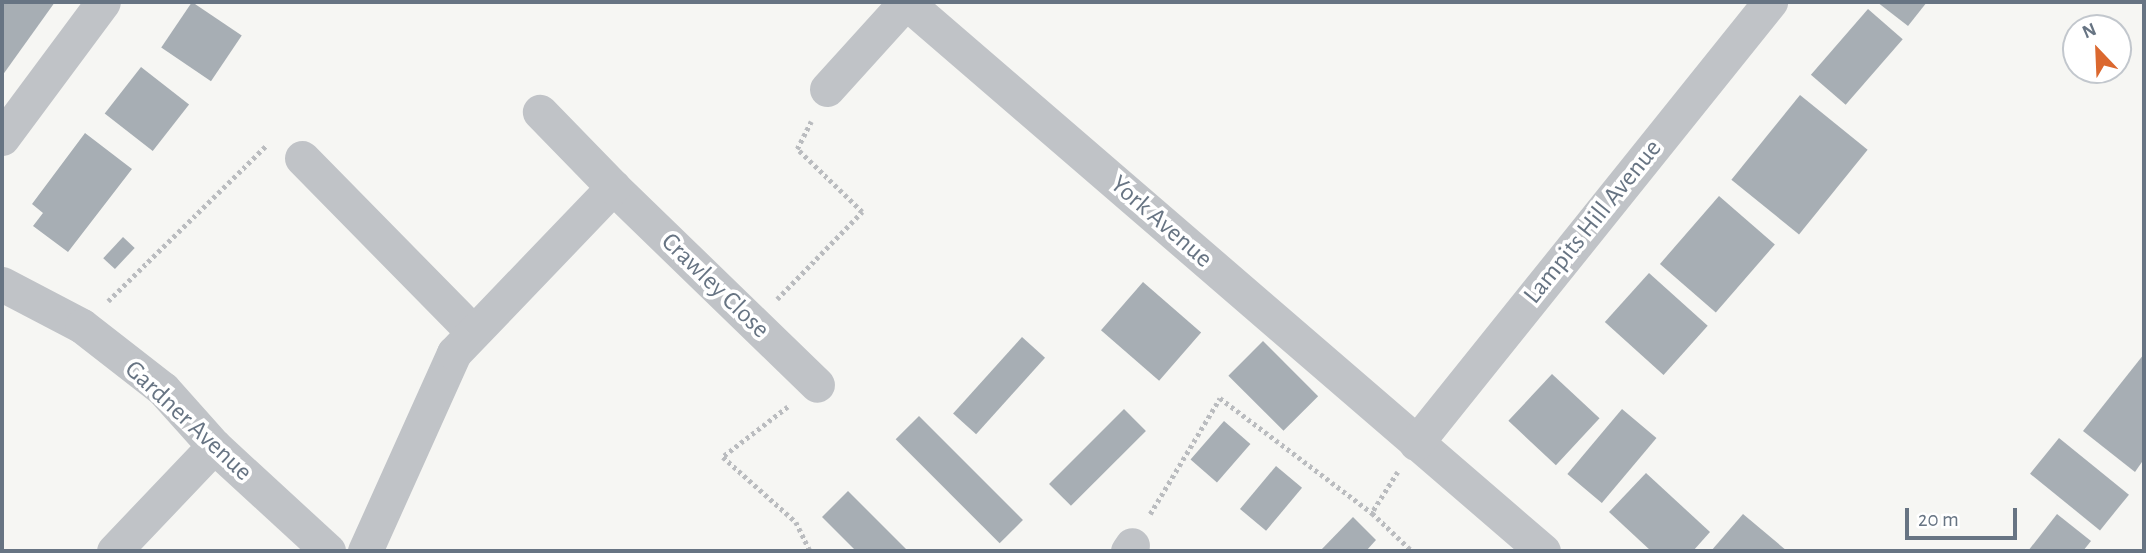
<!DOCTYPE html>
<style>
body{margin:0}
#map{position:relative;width:2146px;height:553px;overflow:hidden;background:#f6f6f3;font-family:"Alegreya Sans",sans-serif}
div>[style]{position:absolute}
.building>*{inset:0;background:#a7aeb4;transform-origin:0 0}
.path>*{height:4.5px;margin-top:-2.25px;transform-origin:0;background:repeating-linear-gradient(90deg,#babcbf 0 3.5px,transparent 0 7px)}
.street>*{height:35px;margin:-17.5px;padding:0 17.5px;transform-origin:17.5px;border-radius:17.5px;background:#c0c3c7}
span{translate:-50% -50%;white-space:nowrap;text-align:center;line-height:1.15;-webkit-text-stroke:7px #fff;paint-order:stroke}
.street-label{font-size:26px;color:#677483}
.frame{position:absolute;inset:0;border:4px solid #677483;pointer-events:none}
.north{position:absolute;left:2062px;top:14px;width:70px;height:70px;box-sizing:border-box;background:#fff;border:2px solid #c2c7cd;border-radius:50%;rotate:337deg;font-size:19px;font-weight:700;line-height:28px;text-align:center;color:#677483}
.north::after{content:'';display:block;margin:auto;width:24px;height:32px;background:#db682f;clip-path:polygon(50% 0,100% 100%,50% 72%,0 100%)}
.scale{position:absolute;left:1905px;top:508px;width:112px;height:32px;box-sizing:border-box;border:4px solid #677483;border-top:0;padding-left:9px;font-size:21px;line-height:24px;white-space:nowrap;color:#677483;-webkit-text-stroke:5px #fff;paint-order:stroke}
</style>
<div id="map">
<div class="building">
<div style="clip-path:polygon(2px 2px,55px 2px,2px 76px)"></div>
<div style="left:192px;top:2px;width:60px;height:55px;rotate:34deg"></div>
<div style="clip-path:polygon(1877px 2px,1927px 2px,1908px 26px)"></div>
<div style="left:1868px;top:9px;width:46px;height:87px;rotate:41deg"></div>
<div style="left:141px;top:67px;width:61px;height:59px;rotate:38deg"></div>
<div style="left:1800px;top:95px;width:87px;height:109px;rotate:39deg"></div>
<div style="clip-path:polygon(85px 133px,132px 169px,68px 252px,33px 226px,43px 213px,32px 204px)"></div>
<div style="left:1719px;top:196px;width:74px;height:90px;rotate:41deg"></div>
<div style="left:123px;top:237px;width:16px;height:29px;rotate:43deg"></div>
<div style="left:1649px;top:273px;width:79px;height:66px;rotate:42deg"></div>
<div style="left:1143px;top:282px;width:77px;height:64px;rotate:41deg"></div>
<div style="left:1022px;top:337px;width:31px;height:103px;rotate:42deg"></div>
<div style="left:1263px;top:341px;width:78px;height:49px;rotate:45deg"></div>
<div style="clip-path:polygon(2144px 354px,2144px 459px,2135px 472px,2083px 431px)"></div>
<div style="left:1552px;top:374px;width:65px;height:64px;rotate:43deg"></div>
<div style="left:1124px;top:409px;width:31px;height:106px;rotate:45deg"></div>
<div style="left:1622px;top:409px;width:45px;height:85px;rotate:40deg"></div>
<div style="left:919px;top:416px;width:147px;height:33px;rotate:45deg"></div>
<div style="left:1224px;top:421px;width:35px;height:51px;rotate:41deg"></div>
<div style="left:2059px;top:438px;width:90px;height:46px;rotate:39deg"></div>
<div style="left:1276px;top:466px;width:34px;height:56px;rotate:40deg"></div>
<div style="clip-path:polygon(1646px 473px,1710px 532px,1693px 551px,1651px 551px,1609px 512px)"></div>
<div style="clip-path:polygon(848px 491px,908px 551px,856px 551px,822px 517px)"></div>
<div style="clip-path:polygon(1743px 514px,1787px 551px,1711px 551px)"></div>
<div style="clip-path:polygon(2057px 514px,2091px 541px,2083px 551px,2028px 551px)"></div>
<div style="clip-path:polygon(1353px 517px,1376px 540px,1366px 551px,1320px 551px)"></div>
</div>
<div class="path">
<div style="left:777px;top:299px;width:122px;rotate:-45.7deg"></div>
<div style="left:862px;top:212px;width:91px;rotate:-135.9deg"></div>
<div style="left:797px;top:149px;width:31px;rotate:-63deg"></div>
<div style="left:108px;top:301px;width:221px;rotate:-44.5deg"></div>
<div style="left:788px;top:407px;width:82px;rotate:142.4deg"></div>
<div style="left:723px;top:457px;width:98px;rotate:41.7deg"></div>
<div style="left:796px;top:522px;width:32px;rotate:64deg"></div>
<div style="left:1398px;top:472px;width:49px;rotate:122.4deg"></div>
<div style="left:1372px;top:513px;width:55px;rotate:43.5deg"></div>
<div style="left:1150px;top:514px;width:135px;rotate:-58.9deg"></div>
<div style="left:1220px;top:398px;width:191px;rotate:37.1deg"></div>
</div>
<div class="street">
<div style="left:906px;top:2px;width:841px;rotate:40.76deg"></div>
<div style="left:827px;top:89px;width:118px;rotate:-47.8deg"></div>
<div style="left:2px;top:138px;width:169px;rotate:-53.4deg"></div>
<div style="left:302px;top:158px;width:243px;rotate:45.5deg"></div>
<div style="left:613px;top:187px;width:284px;rotate:44.1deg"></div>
<div style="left:2px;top:284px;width:90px;rotate:27.7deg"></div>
<div style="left:82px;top:326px;width:103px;rotate:37.9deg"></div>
<div style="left:163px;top:389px;width:76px;rotate:48.2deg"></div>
<div style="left:214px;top:446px;width:155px;rotate:42.6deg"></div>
<div style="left:1416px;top:443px;width:566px;rotate:-51.25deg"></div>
<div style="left:114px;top:551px;width:145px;rotate:-46.4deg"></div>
<div style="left:365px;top:551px;width:217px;rotate:-65.8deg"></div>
<div style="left:454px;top:353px;width:230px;rotate:-46.2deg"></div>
<div style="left:613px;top:187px;width:105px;rotate:-134.2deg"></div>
<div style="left:1128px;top:551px;width:7px;rotate:-56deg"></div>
</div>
<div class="street-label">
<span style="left:1161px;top:222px;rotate:41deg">York Avenue</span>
<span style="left:1593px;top:222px;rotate:-51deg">Lampits Hill Avenue</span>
<span style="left:715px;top:286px;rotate:44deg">Crawley Close</span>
<span style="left:188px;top:421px;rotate:43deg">Gardner Avenue</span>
</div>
<div class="frame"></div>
<div class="north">N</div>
<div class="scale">20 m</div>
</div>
